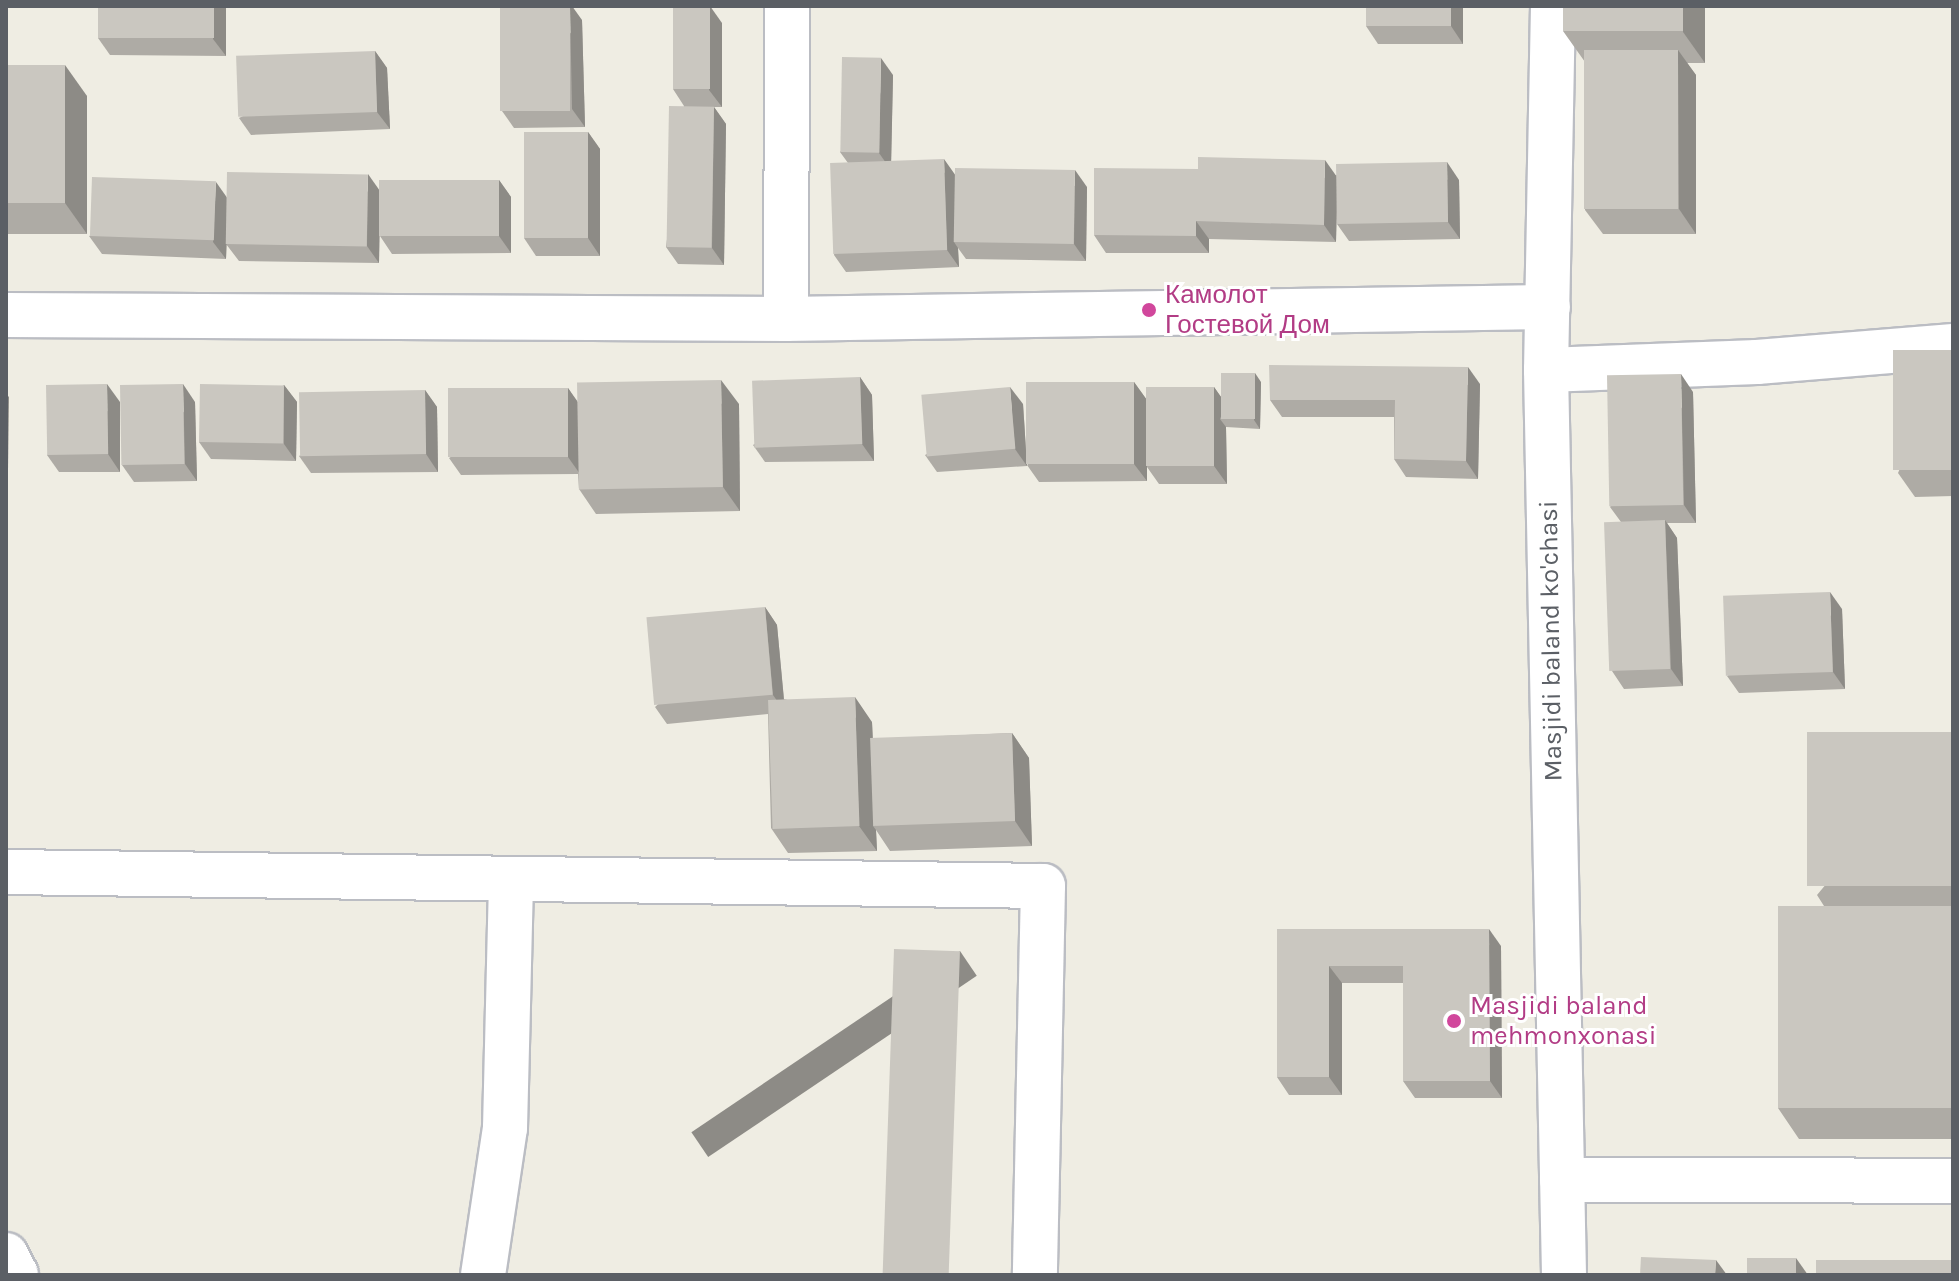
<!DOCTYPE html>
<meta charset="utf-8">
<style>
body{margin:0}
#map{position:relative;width:1959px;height:1281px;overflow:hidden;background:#efede3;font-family:Karla,sans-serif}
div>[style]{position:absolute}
.roads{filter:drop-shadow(2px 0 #bbbdc3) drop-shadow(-2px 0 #bbbdc3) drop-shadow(0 2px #bbbdc3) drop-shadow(0 -2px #bbbdc3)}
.minor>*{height:44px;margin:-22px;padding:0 22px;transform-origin:22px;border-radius:22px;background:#fff}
.wall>*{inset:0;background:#aeaba5}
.shaded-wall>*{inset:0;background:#8d8b86;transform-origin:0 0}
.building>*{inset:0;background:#cac7c0;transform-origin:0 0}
.dots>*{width:22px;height:22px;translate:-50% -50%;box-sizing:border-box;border:4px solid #fff;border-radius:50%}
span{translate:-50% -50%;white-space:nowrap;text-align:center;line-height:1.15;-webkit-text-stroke:6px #fff;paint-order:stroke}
.hotel-label{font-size:26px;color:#b23c85}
.left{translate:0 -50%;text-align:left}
.street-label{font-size:26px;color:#5b5f65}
.frame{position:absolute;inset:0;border:8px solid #5b5f65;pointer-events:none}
</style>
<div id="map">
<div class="roads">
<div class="minor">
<div style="left:1553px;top:6px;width:364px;rotate:91.1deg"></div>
<div style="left:1546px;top:370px;width:905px;rotate:88.86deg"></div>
<div style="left:6px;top:315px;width:780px;rotate:0.29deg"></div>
<div style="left:786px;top:319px;width:762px;rotate:-0.9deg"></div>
<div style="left:786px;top:319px;width:313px;rotate:-89.8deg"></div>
<div style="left:1546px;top:370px;width:211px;rotate:-2.2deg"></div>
<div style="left:1757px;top:362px;width:197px;rotate:-4.7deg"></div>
<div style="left:6px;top:872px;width:1037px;rotate:0.77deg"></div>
<div style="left:1043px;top:886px;width:389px;rotate:91.2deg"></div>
<div style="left:1562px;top:1180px;width:391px;rotate:0.1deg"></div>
<div style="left:6px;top:1255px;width:22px;rotate:63deg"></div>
<div style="left:483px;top:1275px;width:149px;rotate:-81.5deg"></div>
<div style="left:505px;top:1128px;width:248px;rotate:-88.6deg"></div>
</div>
</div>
<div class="wall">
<div style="clip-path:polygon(98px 6px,226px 6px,226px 56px,110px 55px,98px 38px)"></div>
<div style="clip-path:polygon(1463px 6px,1463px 44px,1378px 44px,1366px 26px)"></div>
<div style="clip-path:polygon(1563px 6px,1705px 6px,1705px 63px,1687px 63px,1696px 75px,1696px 234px,1603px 234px,1585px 210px,1585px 62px,1563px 31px)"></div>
<div style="clip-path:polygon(582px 20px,585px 127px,514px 128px,502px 111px)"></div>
<div style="clip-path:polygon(722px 23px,722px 107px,714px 107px,726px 124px,724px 265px,678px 264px,666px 247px,684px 106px,673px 89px)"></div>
<div style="clip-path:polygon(375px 51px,387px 68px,390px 129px,251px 135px,239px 118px)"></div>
<div style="clip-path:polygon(6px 65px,87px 96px,87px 234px,6px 234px)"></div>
<div style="clip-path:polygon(893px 75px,891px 161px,955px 175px,1087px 187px,1086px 261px,966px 259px,958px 248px,959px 267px,846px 272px,834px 255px,848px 163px,840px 152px)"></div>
<div style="clip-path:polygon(588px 132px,600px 149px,600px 256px,536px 256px,524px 238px)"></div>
<div style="clip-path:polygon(1336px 175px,1459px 180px,1460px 239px,1349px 241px,1337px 224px,1337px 212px,1336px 242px,1209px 239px,1209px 253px,1106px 253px,1094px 235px)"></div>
<div style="clip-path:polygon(499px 180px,511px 197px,511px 253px,392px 254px,380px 236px,380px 213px,379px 263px,239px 261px,226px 244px,227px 233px,226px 259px,102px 254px,89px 236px,227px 198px,379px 191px)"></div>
<div style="clip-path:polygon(1953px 350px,1953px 496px,1915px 497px,1898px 473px)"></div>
<div style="clip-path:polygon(860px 377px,872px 395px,874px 461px,765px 462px,753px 445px)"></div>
<div style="clip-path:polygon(1134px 382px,1146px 399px,1214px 387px,1221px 397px,1261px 382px,1260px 429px,1226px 427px,1227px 484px,1159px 484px,1147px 467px,1147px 456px,1147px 481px,1039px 482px,1027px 465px)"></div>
<div style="clip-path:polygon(1480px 384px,1478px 479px,1406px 477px,1394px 459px,1394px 417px,1282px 417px,1270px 400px)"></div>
<div style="clip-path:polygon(284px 385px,297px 402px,296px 461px,211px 459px,199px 442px)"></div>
<div style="clip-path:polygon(568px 388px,577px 402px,739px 404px,740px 511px,596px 514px,579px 489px,578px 474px,461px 475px,449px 458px)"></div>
<div style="clip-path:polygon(425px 390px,437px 407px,438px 472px,311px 473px,299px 456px)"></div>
<div style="clip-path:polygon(1693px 392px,1696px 523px,1667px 523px,1677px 538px,1683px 686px,1624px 689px,1612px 671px,1621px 522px,1610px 507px)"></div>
<div style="clip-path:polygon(120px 402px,120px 472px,59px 472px,47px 455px)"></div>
<div style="clip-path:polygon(195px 402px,197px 481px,134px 482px,122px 465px)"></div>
<div style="clip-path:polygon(1023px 404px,1027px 466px,937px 472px,925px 455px)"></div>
<div style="clip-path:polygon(765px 607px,777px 625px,784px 699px,872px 722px,873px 739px,1012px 733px,1029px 758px,1032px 846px,890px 851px,876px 830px,877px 851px,788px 853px,771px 828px,768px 714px,667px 724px,655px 707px)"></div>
<div style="clip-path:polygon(1842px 609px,1845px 689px,1739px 693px,1727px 676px)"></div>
<div style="clip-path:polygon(1953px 732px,1953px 1139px,1799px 1139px,1778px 1108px,1824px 906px,1817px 895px)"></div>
<div style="clip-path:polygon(1277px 929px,1501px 946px,1502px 1098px,1415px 1098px,1403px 1081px,1403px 983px,1342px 983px,1342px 1095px,1289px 1095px,1277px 1077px)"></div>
</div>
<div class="shaded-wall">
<div style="clip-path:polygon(214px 6px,226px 6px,226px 56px,213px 39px)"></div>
<div style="clip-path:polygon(570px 6px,572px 6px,582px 20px,585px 127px,572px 109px)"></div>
<div style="clip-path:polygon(710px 6px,722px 23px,722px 107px,709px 90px)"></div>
<div style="clip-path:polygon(1451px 6px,1463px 6px,1463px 44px,1451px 26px)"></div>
<div style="clip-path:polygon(1683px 6px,1705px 6px,1705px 63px,1683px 32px)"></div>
<div style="clip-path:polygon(1678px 50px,1696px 75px,1696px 234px,1679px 209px)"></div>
<div style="clip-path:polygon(375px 51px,387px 68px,390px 129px,377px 112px)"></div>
<div style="clip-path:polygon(881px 58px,893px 75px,891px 170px,879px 153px)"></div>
<div style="clip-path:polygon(65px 65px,87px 96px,87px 234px,65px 203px)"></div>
<div style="clip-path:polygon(714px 107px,726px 124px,724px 265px,712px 248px)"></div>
<div style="clip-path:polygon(588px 132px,600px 149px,600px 256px,588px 238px)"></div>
<div style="clip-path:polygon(944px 159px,956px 176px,954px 242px,958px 248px,959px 267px,947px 250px)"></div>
<div style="clip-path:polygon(1325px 160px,1337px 177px,1336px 242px,1324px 225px)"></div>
<div style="clip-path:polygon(1447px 162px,1459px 180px,1460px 239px,1448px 222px)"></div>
<div style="clip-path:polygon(1075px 170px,1087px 187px,1086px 261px,1074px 244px)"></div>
<div style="clip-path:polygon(368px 174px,380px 191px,379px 263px,367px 246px)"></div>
<div style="clip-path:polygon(499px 180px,511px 197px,511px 253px,499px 236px)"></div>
<div style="clip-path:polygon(216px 182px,228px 199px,226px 259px,213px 242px)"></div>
<div style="clip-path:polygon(1196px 221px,1209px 239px,1209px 253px,1196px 236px)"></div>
<div style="clip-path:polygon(1468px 367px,1480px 384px,1478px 479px,1466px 461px)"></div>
<div style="clip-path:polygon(1255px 373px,1261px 382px,1260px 429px,1254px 420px)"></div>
<div style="clip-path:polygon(1681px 374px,1693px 392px,1696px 523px,1684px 505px)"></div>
<div style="clip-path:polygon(860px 377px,872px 395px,874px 461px,862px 444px)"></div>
<div style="clip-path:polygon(721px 380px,739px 404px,740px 511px,723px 487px)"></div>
<div style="clip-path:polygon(1134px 382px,1147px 400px,1147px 481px,1134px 464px)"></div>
<div style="clip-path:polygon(107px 384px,120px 402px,120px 472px,108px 454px)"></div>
<div style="clip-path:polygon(183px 384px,195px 402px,197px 481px,185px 464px)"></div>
<div style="clip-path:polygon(284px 385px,297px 402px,296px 461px,284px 444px)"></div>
<div style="clip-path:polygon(1010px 387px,1023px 404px,1027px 466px,1015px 449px)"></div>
<div style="clip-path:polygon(1214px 387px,1226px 404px,1220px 419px,1226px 427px,1227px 484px,1214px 466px)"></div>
<div style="clip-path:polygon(568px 388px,580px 405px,580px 474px,568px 457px)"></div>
<div style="clip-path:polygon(425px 390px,437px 407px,438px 472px,426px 454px)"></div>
<div style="clip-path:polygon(6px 394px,9px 397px,8px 470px,6px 468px)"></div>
<div style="clip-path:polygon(1665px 520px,1677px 538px,1683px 686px,1671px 669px)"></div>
<div style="clip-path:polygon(1830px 592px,1842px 609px,1845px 689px,1833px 672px)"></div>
<div style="clip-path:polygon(765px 607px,777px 625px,785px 712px,773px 695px)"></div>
<div style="clip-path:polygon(855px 697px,872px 722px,876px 826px,873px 826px,876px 830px,877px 851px,859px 826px)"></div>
<div style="clip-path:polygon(1012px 733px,1029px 758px,1032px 846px,1015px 821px)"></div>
<div style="clip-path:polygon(1489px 929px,1501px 946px,1502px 1098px,1490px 1081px)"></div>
<div style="left:960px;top:951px;width:30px;height:324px;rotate:56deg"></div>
<div style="clip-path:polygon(1329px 966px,1342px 983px,1342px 1095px,1329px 1077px)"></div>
<div style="clip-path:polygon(1796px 1258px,1808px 1275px,1796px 1275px)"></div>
<div style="clip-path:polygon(1716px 1260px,1727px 1275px,1715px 1275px)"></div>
</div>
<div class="building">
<div style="left:98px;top:6px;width:116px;height:32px"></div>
<div style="left:500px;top:6px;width:70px;height:105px"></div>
<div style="left:673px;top:6px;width:37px;height:83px"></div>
<div style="left:1366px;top:6px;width:85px;height:20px"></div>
<div style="left:1563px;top:6px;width:120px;height:25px"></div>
<div style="left:1678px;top:50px;width:159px;height:94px;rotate:90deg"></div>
<div style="left:375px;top:51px;width:61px;height:139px;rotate:88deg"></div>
<div style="left:842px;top:57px;width:39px;height:95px;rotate:1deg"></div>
<div style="left:6px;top:65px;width:59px;height:138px"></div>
<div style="left:669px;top:106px;width:45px;height:141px;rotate:1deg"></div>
<div style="left:524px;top:132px;width:64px;height:106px"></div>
<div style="clip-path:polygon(1198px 157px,1325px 160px,1324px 225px,1196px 221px,1196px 236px,1094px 235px,1094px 168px,1198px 169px)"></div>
<div style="left:944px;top:159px;width:91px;height:114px;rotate:88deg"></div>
<div style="left:1447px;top:162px;width:60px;height:111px;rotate:89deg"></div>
<div style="left:955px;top:168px;width:120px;height:74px;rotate:1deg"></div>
<div style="left:227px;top:172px;width:141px;height:72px;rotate:1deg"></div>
<div style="left:92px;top:177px;width:124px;height:59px;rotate:2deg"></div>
<div style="left:499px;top:180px;width:56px;height:120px;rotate:90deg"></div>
<div style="left:1953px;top:350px;width:120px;height:60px;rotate:90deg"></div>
<div style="clip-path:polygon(1269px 365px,1468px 367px,1466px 461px,1394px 459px,1395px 400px,1270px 400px)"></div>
<div style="left:1221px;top:373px;width:34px;height:46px"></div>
<div style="left:1681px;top:374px;width:131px;height:74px;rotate:89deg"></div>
<div style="left:860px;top:377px;width:67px;height:108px;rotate:88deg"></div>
<div style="left:721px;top:380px;width:107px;height:144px;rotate:89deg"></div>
<div style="left:1134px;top:382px;width:82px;height:108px;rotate:90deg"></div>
<div style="left:107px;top:384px;width:70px;height:61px;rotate:89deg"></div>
<div style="left:183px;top:384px;width:80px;height:63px;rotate:89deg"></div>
<div style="left:200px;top:384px;width:84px;height:58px;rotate:1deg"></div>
<div style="left:1010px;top:387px;width:62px;height:89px;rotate:85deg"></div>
<div style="left:1214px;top:387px;width:79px;height:68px;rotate:90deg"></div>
<div style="left:568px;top:388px;width:69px;height:120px;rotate:90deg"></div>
<div style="left:425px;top:390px;width:64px;height:126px;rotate:89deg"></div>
<div style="left:1665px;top:520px;width:149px;height:61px;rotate:88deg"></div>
<div style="left:1830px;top:592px;width:80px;height:107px;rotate:88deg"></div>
<div style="left:765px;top:607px;width:88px;height:119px;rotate:85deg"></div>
<div style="left:855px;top:697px;width:129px;height:87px;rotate:88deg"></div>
<div style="left:1953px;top:732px;width:154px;height:146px;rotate:90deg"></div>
<div style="left:1012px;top:733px;width:88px;height:142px;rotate:88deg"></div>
<div style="left:1778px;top:906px;width:175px;height:202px"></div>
<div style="clip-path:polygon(1277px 929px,1489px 929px,1490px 1081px,1403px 1081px,1403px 966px,1329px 966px,1329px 1077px,1277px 1077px)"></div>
<div style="left:894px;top:949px;width:66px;height:326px;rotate:2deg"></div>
<div style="clip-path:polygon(1641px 1257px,1716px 1260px,1715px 1275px,1640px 1275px)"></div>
<div style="left:1747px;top:1258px;width:49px;height:17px"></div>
<div style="left:1953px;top:1260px;width:15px;height:137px;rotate:90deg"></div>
</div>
<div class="dots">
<div style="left:1149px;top:310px;background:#d1479c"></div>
<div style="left:1454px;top:1021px;background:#d1479c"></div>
</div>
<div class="hotel-label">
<span class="left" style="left:1165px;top:310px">Камолот<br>Гостевой Дом</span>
<span class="left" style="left:1470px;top:1021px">Masjidi baland<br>mehmonxonasi</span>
</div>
<div class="street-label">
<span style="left:1551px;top:641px;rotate:-91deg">Masjidi baland ko'chasi</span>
</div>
<div class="frame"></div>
</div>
